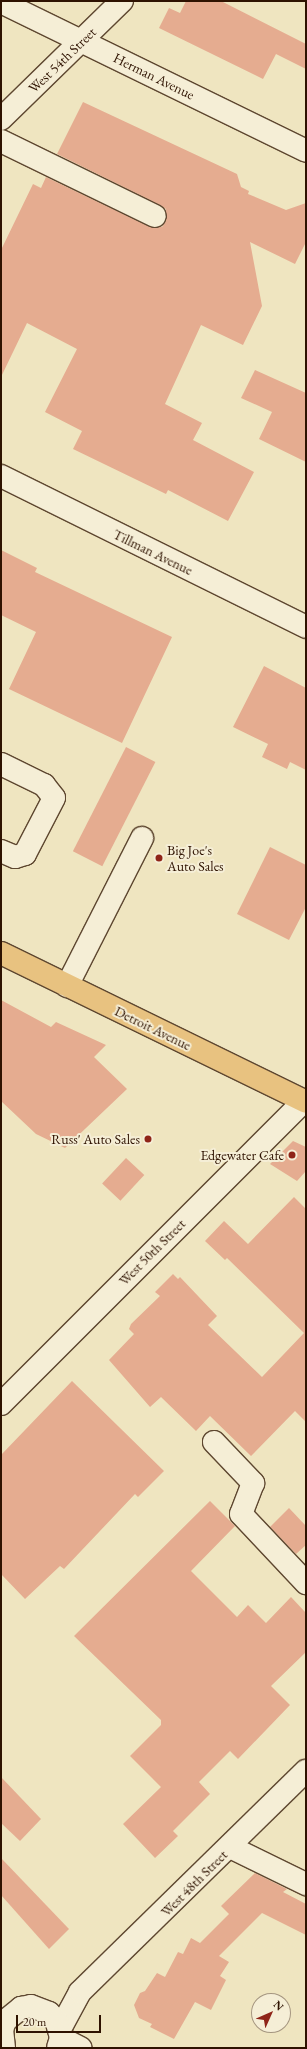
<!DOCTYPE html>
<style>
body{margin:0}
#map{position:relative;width:307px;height:2049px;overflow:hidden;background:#efe5c0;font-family:"EB Garamond",serif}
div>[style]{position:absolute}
.building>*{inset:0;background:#e5ac90;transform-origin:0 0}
.roads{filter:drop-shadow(1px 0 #5e4730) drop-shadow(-1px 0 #5e4730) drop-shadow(0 1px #5e4730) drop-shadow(0 -1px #5e4730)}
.minor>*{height:22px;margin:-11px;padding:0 11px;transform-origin:11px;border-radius:11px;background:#f5eed6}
.major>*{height:22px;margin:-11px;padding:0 11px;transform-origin:11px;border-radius:11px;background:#e8c280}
.dots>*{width:11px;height:11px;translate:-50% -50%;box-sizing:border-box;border:2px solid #f5eed6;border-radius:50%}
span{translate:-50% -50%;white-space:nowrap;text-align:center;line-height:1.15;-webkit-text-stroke:4px #f5eed6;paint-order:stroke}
.street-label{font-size:14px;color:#2e1200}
.poi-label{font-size:14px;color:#2e1200}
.left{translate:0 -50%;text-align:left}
.right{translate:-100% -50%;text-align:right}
.frame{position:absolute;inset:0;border:2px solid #2e1200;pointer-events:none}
.north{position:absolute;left:251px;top:1993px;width:40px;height:40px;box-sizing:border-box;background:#f5eed6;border:1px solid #a59680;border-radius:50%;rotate:45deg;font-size:11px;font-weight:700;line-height:16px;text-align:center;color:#2e1200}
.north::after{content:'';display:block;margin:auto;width:14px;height:18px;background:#8f2418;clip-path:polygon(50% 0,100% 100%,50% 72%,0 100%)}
.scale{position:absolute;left:16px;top:2015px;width:85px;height:18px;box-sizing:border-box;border:2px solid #2e1200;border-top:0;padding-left:5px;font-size:12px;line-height:14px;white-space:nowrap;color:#2e1200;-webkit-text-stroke:3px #f5eed6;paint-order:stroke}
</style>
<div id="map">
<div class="building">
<div style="clip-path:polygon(186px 1px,221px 1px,306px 44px,306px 69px,276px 54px,263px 79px,159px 28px,169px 8px,180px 13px)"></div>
<div style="clip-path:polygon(83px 102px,237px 174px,241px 187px,249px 191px,248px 194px,286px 210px,306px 203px,306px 242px,295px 264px,250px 242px,262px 306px,243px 345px,201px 325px,165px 404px,202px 423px,193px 440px,254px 472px,228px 521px,168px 490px,166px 494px,73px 449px,82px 431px,45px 412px,77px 349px,27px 323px,1px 377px,1px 250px,33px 184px,41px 188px,46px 177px,150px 227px,162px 227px,166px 221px,166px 209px,160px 205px,57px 154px)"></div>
<div style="clip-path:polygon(255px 370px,306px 393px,306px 462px,259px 439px,272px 412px,241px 398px)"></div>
<div style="clip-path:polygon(1px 550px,37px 568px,35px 572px,172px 637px,122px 743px,9px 689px,36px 632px,1px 615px)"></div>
<div style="clip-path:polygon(264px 666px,306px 688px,306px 770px,290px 762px,287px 769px,262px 757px,268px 744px,233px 727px)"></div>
<div style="left:126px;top:747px;width:33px;height:117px;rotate:27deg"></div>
<div style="clip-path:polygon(270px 847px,306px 865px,306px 907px,289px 940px,237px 914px)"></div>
<div style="clip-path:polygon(1px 1000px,51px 1027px,56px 1022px,106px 1045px,94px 1057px,127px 1089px,65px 1148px,36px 1134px,1px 1101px)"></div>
<div style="clip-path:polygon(293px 1141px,306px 1147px,306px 1171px,297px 1181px,270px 1164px)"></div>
<div style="left:126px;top:1158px;width:25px;height:35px;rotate:43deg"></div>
<div style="clip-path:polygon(294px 1197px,306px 1209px,306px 1422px,295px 1411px,251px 1456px,210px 1416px,196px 1431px,161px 1397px,150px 1407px,109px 1360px,134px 1334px,129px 1329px,131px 1324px,160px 1296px,155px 1292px,173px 1274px,178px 1279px,180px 1277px,217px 1316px,208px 1325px,262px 1377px,304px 1333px,227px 1258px,225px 1260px,205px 1241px,224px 1221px,248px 1244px)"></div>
<div style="clip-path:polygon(72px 1381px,164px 1471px,138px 1497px,135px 1494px,64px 1569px,60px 1566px,25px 1599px,1px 1574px,1px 1455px)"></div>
<div style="clip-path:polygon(210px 1501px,235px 1526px,191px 1571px,237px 1617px,248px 1605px,266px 1623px,291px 1597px,306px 1613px,306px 1652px,271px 1686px,290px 1705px,238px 1759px,230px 1751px,199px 1782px,210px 1794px,173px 1831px,178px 1836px,155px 1858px,123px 1824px,161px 1787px,130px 1756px,161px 1725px,161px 1720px,74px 1636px)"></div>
<div style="clip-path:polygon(289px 1508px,306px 1526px,306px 1545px,296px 1554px,270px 1527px)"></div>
<div style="clip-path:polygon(1px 1777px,41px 1819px,20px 1841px,1px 1823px)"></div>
<div style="clip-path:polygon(1px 1858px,69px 1929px,49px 1949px,1px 1895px)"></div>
<div style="clip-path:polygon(255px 1873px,287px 1889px,283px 1892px,306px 1904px,306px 1935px,262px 1913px,219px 1956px,229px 1962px,220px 1976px,226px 1980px,211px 2010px,195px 2002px,174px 2039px,150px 2027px,152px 2024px,139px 2018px,134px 2005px,140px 1993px,145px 1991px,157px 1973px,165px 1977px,178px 1952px,183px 1954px,191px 1938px,200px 1943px,229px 1914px,221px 1906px)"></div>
</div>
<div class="roads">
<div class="minor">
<div style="left:1px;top:2px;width:339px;rotate:26deg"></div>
<div style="left:1px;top:119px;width:169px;rotate:-44.3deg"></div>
<div style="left:1px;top:141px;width:171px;rotate:26deg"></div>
<div style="left:1px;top:476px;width:340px;rotate:26.3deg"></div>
<div style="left:1px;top:764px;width:48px;rotate:26deg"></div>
<div style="left:44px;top:785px;width:16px;rotate:52deg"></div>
<div style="left:54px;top:798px;width:63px;rotate:117.4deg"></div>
<div style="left:25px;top:854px;width:10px;rotate:163deg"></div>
<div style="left:15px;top:857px;width:15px;rotate:-157deg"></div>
<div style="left:67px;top:986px;width:166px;rotate:-63.1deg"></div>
<div style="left:1px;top:1404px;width:429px;rotate:-45deg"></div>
<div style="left:214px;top:1442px;width:57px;rotate:46.4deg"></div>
<div style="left:253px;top:1483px;width:33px;rotate:111deg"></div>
<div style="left:241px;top:1514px;width:95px;rotate:46.7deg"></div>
<div style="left:230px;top:1847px;width:85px;rotate:26deg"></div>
<div style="left:60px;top:2029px;width:42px;rotate:-61.6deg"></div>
<div style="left:80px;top:1992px;width:316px;rotate:-44.4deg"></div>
<div style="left:61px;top:2038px;width:22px;rotate:27deg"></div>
<div style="left:4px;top:2048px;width:18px;rotate:-96deg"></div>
<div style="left:2px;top:2030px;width:9px;rotate:-72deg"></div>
<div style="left:5px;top:2021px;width:21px;rotate:-39deg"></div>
<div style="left:21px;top:2008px;width:10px;rotate:-11deg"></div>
<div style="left:31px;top:2006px;width:19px;rotate:21deg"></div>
<div style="left:49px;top:2013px;width:10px;rotate:45deg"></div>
<div style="left:56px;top:2020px;width:19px;rotate:74deg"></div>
<div style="left:61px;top:2038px;width:10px;rotate:107deg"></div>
</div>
<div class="major">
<div style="left:1px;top:953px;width:339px;rotate:26deg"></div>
</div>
</div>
<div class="dots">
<div style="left:159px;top:858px;background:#8f2418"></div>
<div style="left:148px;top:1139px;background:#8f2418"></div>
<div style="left:292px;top:1155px;background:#8f2418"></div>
</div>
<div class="street-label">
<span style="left:62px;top:60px;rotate:-44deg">West 54th Street</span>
<span style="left:154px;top:76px;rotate:26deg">Herman Avenue</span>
<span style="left:153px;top:552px;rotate:26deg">Tillman Avenue</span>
<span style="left:153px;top:1028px;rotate:26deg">Detroit Avenue</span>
<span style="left:152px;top:1252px;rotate:-45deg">West 50th Street</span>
<span style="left:194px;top:1883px;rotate:-45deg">West 48th Street</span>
</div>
<div class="poi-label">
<span class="left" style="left:167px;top:858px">Big Joe's<br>Auto Sales</span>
<span class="right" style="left:140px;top:1139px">Russ' Auto Sales</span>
<span class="right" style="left:284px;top:1155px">Edgewater Cafe</span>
</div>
<div class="frame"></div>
<div class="north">N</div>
<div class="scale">20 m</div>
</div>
